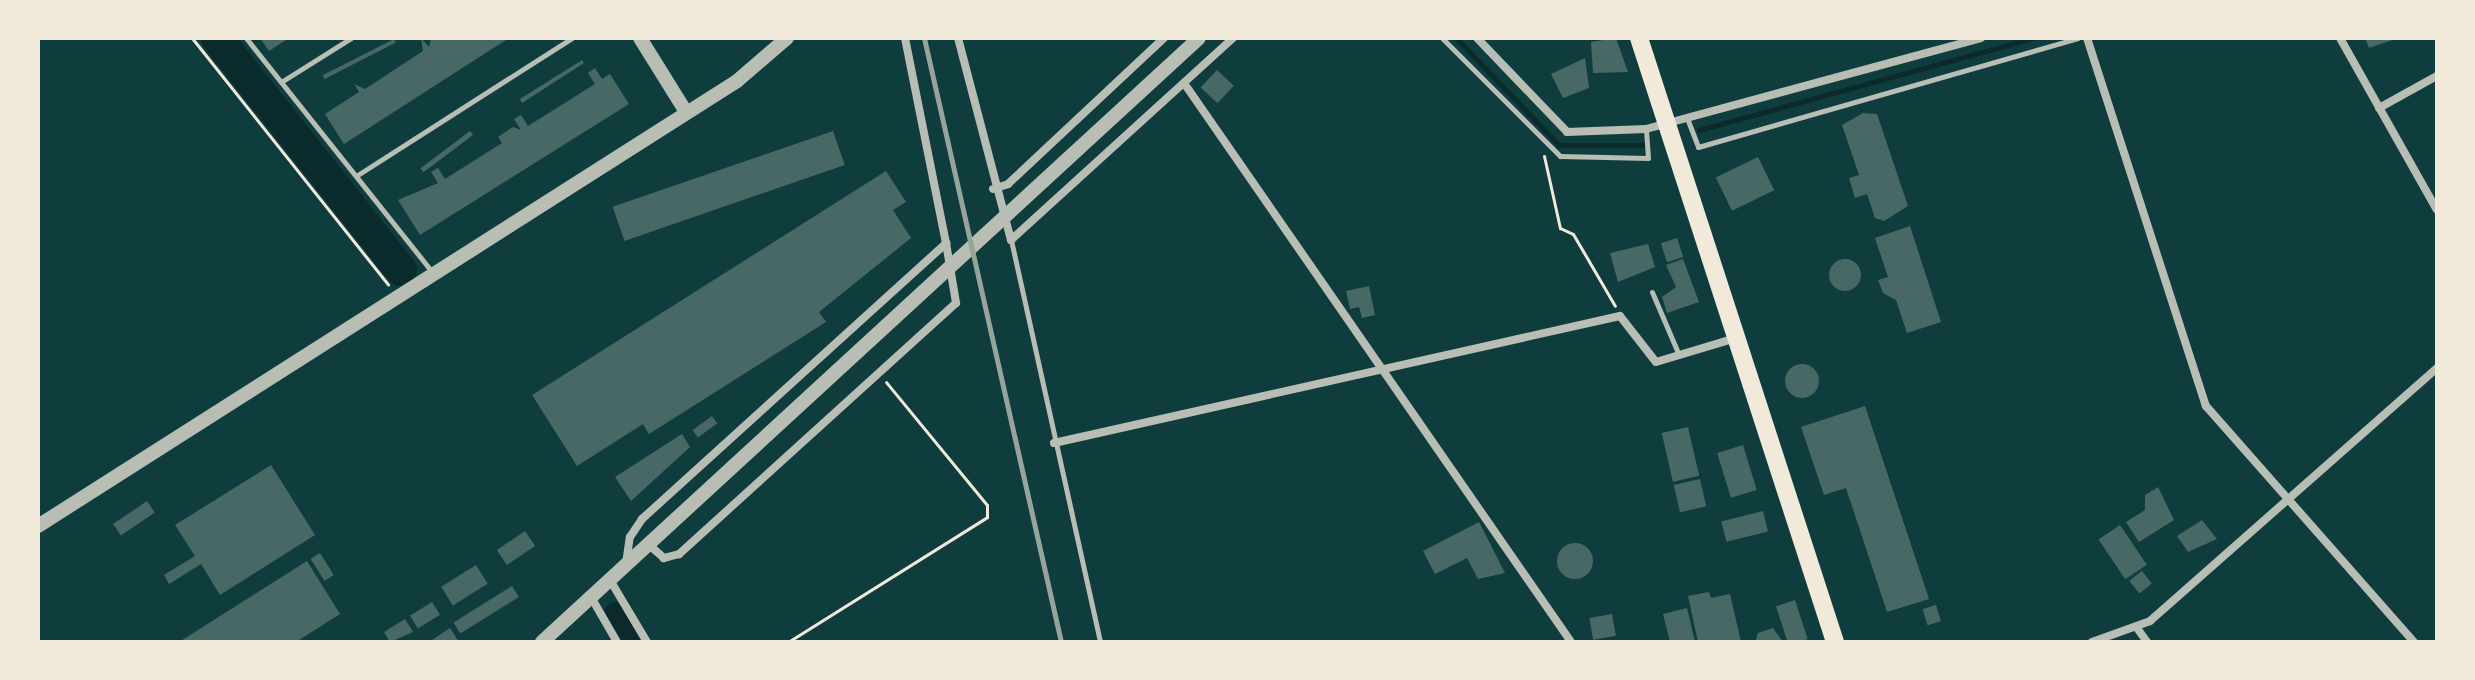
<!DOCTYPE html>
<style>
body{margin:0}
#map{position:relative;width:2475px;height:680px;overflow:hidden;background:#0f3d3e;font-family:Helvetica,sans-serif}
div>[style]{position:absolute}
.stream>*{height:5px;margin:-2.5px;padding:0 2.5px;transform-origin:2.5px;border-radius:2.5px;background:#0a2a2b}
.river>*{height:32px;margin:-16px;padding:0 16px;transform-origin:16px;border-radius:16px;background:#0a2a2b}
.building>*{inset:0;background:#486865;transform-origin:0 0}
.round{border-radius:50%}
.path>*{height:3px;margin:-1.5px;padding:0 1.5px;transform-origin:1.5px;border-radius:1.5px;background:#f1e9da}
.service>*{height:5px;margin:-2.5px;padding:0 2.5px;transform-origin:2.5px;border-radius:2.5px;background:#b8beb3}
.minor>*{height:8px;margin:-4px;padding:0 4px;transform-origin:4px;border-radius:4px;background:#b8beb3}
.tertiary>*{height:14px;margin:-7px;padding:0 7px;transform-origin:7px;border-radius:7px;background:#b8beb3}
.trunk>*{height:18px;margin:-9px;padding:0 9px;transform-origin:9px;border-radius:9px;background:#f1e9da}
.rail>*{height:5px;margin:-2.5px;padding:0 2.5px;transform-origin:2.5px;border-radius:2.5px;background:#97a49c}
span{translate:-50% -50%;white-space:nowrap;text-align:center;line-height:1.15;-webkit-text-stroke:7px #f1e9da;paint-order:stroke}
.frame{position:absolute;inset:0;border:40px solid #f1e9da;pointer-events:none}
</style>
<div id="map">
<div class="stream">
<div style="left:1456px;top:38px;width:149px;rotate:46.1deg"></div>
<div style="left:1559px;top:145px;width:86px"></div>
<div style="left:1699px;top:130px;width:345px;rotate:-15.4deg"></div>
</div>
<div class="river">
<div style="left:217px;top:38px;width:296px;rotate:51.6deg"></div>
<div style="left:618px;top:618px;width:28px;rotate:60deg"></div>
</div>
<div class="building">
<div style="clip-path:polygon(260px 38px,289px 38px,269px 51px)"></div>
<div style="clip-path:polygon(421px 38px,429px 47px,431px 38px,509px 38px,344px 144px,325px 114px,359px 92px,354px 84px,365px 89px,423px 51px)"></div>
<div style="clip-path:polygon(1616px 38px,1628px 72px,1593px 73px,1591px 42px)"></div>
<div style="clip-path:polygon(2365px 38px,2398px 38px,2369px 48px)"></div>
<div style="left:394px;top:39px;width:4px;height:80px;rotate:63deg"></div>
<div style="clip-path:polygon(1585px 58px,1589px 88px,1563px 98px,1551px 74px)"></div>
<div style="clip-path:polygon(582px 60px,584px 63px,522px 103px,520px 99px)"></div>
<div style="clip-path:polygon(595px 68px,602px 79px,610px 74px,629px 104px,420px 235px,398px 200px,438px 183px,431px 172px,438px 168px,445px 179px,502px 143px,498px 137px,513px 127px,521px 130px,514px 119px,521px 115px,528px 126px,595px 84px,588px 73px)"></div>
<div style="left:1217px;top:70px;width:23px;height:24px;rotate:43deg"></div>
<div style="clip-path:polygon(1863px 113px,1877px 114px,1908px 206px,1884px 221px,1875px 218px,1867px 194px,1855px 198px,1849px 178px,1859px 175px,1842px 125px)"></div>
<div style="left:470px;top:131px;width:5px;height:62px;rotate:53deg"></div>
<div style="left:833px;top:131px;width:36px;height:233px;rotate:71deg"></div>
<div style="left:1758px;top:157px;width:37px;height:47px;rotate:64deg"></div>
<div style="clip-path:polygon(886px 171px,906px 202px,893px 210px,911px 238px,819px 312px,826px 322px,649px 434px,643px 424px,577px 466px,532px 395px)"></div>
<div style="clip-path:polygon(1910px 226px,1941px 322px,1907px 333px,1896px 300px,1883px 293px,1878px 280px,1888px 277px,1875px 238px)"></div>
<div style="left:1677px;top:238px;width:20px;height:17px;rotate:72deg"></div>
<div style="clip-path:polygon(1648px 244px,1655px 267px,1618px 282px,1610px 253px)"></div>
<div class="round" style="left:1829px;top:259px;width:32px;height:32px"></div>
<div style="clip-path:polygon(1683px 259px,1699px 302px,1667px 313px,1662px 297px,1676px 287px,1666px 265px)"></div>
<div style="clip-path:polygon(1369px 286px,1375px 315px,1362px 318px,1359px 307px,1350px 309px,1346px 291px)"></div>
<div class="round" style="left:1785px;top:364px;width:34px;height:34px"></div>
<div style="clip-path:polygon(1865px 406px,1929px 599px,1887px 612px,1846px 488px,1824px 495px,1801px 427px)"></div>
<div style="left:712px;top:416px;width:9px;height:24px;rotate:54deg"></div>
<div style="left:1688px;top:427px;width:50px;height:27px;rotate:77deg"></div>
<div style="clip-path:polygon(682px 434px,690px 447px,631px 501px,615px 477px)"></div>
<div style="left:1743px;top:445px;width:47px;height:27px;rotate:73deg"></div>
<div style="clip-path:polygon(271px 465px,315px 535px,220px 595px,201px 564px,169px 584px,164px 575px,195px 556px,175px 525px)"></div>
<div style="left:1700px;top:479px;width:28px;height:27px;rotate:77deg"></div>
<div style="clip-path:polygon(2158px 487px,2174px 520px,2139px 542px,2126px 522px,2145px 510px,2145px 495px)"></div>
<div style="left:147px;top:501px;width:14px;height:41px;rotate:56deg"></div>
<div style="left:1763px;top:511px;width:21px;height:43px;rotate:76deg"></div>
<div style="clip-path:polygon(2202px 520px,2217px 539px,2188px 552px,2177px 536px)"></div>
<div style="clip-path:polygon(1479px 522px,1505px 573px,1478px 579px,1467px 558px,1435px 574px,1423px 551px)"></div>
<div style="left:2120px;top:525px;width:48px;height:26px;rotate:56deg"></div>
<div style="left:525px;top:531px;width:18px;height:34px;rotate:56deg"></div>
<div class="round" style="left:1557px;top:543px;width:36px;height:36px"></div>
<div style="left:320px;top:553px;width:26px;height:11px;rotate:58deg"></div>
<div style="clip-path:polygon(307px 561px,340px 614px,296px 642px,179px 642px)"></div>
<div style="left:476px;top:565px;width:22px;height:41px;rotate:58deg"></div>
<div style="left:2142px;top:571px;width:16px;height:16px;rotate:52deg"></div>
<div style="left:512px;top:586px;width:13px;height:69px;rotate:58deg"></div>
<div style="clip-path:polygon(1709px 592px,1711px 598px,1730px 594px,1741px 642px,1698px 642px,1688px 596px)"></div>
<div style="left:1795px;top:600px;width:41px;height:20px;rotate:72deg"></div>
<div style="left:432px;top:602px;width:15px;height:26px;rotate:58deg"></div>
<div style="left:1936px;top:605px;width:17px;height:14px;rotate:73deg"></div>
<div style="clip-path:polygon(1687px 608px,1695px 642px,1670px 642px,1663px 614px)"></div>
<div style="left:1612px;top:614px;width:22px;height:23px;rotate:80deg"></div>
<div style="clip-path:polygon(405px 619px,413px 632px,390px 642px,384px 632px)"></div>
<div style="clip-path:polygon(450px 628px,459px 642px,433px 642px,432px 640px)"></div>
<div style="clip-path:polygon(1773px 628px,1783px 642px,1755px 642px,1758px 633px)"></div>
</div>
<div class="path">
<div style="left:192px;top:38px;width:315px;rotate:51.5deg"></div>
<div style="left:1544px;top:156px;width:74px;rotate:77.5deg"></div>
<div style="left:1560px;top:228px;width:14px;rotate:25deg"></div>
<div style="left:1573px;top:234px;width:83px;rotate:59.7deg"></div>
<div style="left:788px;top:642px;width:235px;rotate:-32.1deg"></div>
<div style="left:987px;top:517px;width:12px;rotate:-90deg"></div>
<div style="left:987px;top:505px;width:159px;rotate:-129.4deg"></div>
</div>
<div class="service">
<div style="left:246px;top:38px;width:299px;rotate:51.5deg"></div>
<div style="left:1442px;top:38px;width:167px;rotate:45deg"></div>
<div style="left:1560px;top:156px;width:88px;rotate:1.3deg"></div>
<div style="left:1648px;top:158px;width:29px;rotate:-94deg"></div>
<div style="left:281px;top:82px;width:83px;rotate:-32.2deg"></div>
<div style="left:1687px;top:118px;width:31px;rotate:69deg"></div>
<div style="left:1698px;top:147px;width:395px;rotate:-16deg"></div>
<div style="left:356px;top:176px;width:256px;rotate:-32.6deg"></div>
<div style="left:1011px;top:240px;width:412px;rotate:77.5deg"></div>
<div style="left:1652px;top:292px;width:69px;rotate:66.8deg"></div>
</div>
<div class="minor">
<div style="left:905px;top:38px;width:209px;rotate:78.7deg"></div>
<div style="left:958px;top:38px;width:209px;rotate:75.3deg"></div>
<div style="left:1011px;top:240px;width:300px;rotate:-42.3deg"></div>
<div style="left:1477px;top:38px;width:130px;rotate:46.2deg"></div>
<div style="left:1567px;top:132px;width:79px;rotate:-2.2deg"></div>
<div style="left:1646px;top:129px;width:347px;rotate:-15.2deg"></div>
<div style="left:2087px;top:38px;width:387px;rotate:72.1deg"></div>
<div style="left:2206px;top:406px;width:315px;rotate:48.6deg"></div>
<div style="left:2340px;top:38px;width:197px;rotate:60.6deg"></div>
<div style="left:1184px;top:83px;width:680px;rotate:55.3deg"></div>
<div style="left:2379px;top:108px;width:66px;rotate:-28.9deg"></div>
<div style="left:993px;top:189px;width:16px;rotate:-18deg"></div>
<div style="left:1008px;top:184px;width:214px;rotate:-43.1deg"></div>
<div style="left:1054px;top:443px;width:580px;rotate:-12.65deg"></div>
<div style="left:1620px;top:316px;width:58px;rotate:52deg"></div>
<div style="left:1656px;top:362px;width:84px;rotate:-16.7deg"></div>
<div style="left:626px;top:564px;width:27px;rotate:-82deg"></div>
<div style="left:630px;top:537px;width:22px;rotate:-56deg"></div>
<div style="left:642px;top:519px;width:411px;rotate:-42.2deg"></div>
<div style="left:946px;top:243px;width:61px;rotate:80.5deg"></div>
<div style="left:956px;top:303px;width:374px;rotate:137.8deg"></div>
<div style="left:679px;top:554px;width:16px;rotate:165deg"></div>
<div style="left:664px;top:558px;width:20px;rotate:-139deg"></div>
<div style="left:610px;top:580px;width:72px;rotate:59.2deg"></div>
<div style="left:591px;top:597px;width:52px;rotate:60deg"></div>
<div style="left:2137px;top:628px;width:17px;rotate:54deg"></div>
<div style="left:2092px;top:642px;width:62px;rotate:-19.9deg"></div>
<div style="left:2150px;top:621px;width:383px;rotate:-41.4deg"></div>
</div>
<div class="tertiary">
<div style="left:640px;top:38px;width:87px;rotate:58.1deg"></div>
<div style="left:38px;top:526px;width:829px;rotate:-32.48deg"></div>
<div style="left:737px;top:81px;width:66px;rotate:-40.7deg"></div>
<div style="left:542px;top:642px;width:892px;rotate:-42.59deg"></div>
</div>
<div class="trunk">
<div style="left:1639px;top:38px;width:635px;rotate:72.02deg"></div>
</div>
<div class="rail">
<div style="left:924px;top:38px;width:619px;rotate:77.22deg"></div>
</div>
<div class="frame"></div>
</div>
